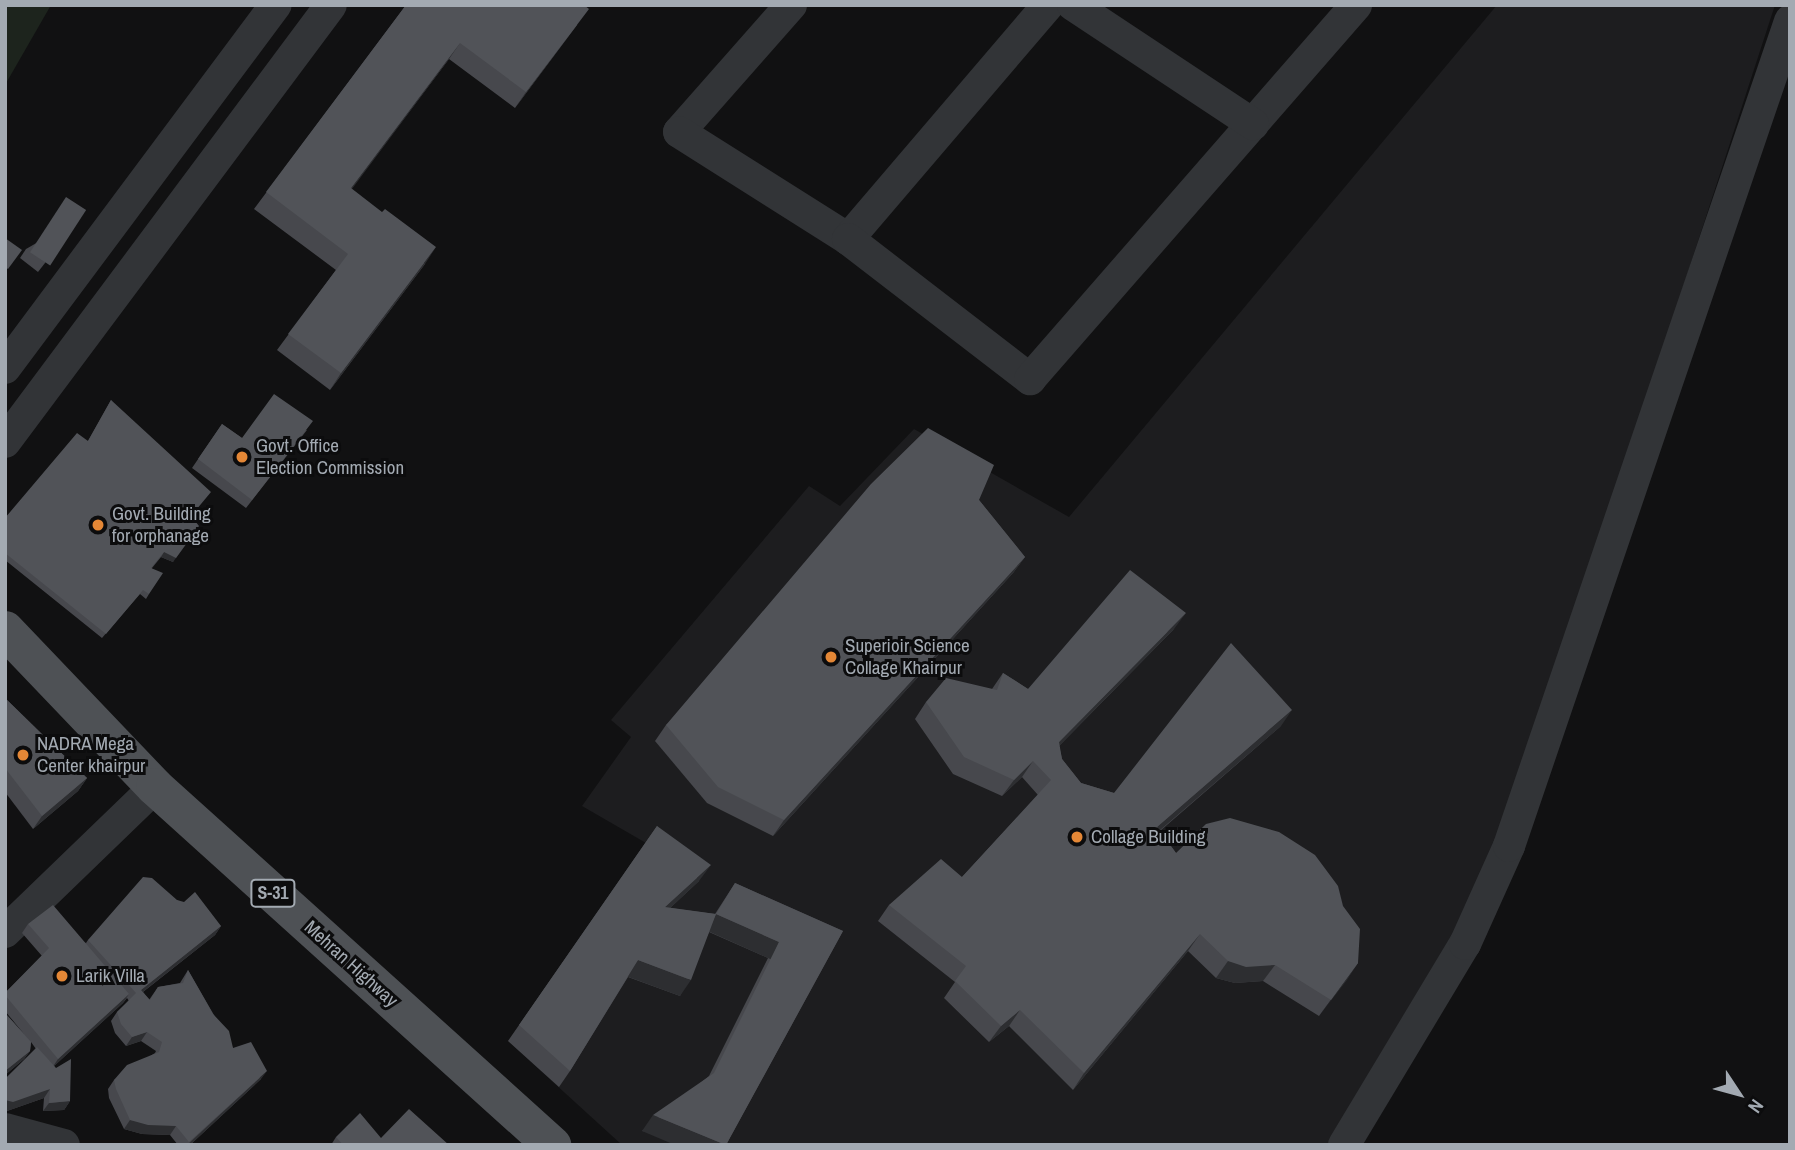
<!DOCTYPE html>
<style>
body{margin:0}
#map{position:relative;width:1795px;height:1150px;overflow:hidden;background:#111112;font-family:"Archivo Narrow",sans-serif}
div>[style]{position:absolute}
.built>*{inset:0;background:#1d1d1f}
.green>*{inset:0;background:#1d241d}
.minor>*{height:32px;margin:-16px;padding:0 16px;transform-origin:16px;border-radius:16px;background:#323437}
.major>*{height:38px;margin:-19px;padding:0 19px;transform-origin:19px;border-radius:19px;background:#4e5155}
.wall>*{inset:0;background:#47484d}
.shaded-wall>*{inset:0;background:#2d2e31;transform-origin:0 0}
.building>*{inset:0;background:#515358;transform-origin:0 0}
.dots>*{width:19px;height:19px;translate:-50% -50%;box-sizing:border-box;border:4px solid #0c0c0d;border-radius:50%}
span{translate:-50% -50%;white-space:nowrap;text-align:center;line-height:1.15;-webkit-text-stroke:6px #0c0c0d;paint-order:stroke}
.shield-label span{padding:2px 5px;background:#0c0c0d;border:2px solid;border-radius:5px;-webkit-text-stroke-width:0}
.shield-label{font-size:18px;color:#a3aab2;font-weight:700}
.poi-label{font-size:19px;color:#a3aab2}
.left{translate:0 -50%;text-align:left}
.street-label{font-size:19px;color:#a3aab2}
.frame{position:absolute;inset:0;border:7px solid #a3aab2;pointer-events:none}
.north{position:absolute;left:1704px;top:1059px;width:70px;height:70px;-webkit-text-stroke:5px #0c0c0d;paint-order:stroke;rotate:126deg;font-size:19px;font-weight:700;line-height:28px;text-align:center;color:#a3aab2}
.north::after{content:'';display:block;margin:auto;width:24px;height:32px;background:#a3aab2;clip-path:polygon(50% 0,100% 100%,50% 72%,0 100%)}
</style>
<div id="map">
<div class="built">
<div style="clip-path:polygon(1497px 5px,1775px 5px,1481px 907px,1332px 1145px,622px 1145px,508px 1041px,646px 843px,582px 806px,631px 737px,611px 720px,809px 486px,840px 506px,914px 429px,1069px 517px)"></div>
</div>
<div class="green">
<div style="clip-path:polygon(5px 5px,51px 5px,5px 85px)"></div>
</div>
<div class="minor">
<div style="left:791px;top:5px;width:169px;rotate:131.4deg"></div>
<div style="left:679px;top:132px;width:200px;rotate:32.3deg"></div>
<div style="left:1048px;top:5px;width:308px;rotate:130.5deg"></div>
<div style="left:848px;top:239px;width:230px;rotate:37.6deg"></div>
<div style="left:1030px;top:379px;width:496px;rotate:-48.9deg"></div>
<div style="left:1073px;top:5px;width:216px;rotate:33.5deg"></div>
<div style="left:5px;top:368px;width:453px;rotate:-53.3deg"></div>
<div style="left:5px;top:442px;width:545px;rotate:-53.28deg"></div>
<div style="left:5px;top:932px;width:209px;rotate:-44deg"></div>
<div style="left:5px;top:1129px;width:61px;rotate:15.2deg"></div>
<div style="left:1344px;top:1145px;width:235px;rotate:-59deg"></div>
<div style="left:1465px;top:944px;width:107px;rotate:-65.8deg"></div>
<div style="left:1509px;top:846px;width:872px;rotate:-71.19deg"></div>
</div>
<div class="major">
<div style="left:5px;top:630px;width:217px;rotate:46.3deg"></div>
<div style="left:155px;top:787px;width:535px;rotate:42.04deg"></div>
</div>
<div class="wall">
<div style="clip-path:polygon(406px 5px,577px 25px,515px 108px,449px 59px,351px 189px,425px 264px,330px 390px,277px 350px,336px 270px,254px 209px)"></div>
<div style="clip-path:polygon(80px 218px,38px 272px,20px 258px,26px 249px)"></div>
<div style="clip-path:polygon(111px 400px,191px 516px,173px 562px,161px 557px,152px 568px,149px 594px,146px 599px,140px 594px,102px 638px,5px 560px,5px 518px,88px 441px)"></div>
<div style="clip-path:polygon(222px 424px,242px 438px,307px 430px,246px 508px,192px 468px)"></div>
<div style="clip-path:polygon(979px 500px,1025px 557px,1013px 573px,773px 836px,707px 803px,655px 741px,666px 725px)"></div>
<div style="clip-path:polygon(1174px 629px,1059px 746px,1062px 759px,1081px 783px,1114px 793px,1281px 726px,1160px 831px,1176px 853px,1358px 963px,1319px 1016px,1263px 981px,1235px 983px,1216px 978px,1188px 951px,1073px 1090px,1009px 1026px,989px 1042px,944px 998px,955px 982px,878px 921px,889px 905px,962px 877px,1038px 795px,1022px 777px,1002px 796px,953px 774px,915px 719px,926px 702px,992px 689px,1003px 673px,1028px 689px)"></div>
<div style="clip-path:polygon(5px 698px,87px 778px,78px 791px,33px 829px,5px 792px)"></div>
<div style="clip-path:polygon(657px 826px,699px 881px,670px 908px,715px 914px,735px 883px,843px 931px,726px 1145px,642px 1131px,709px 1076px,768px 958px,709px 932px,680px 996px,628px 977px,570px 1071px,559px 1087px,508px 1041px)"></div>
<div style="clip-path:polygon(177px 900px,221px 926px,215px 935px,143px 992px,149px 1000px,158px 987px,180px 983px,188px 970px,233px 1048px,261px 1079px,190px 1145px,178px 1145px,170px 1135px,142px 1134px,124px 1129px,109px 1098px,108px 1089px,114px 1080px,155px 1053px,156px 1051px,141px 1041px,126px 1046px,115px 1033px,111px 1021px,117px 1012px,129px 1001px,127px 998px,123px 1003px,54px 1066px,70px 1101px,64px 1110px,43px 1111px,44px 1098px,7px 1111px,5px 1111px,5px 1079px,36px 1049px,31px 1042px,30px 1051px,24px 1059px,5px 1075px,5px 1013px,24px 1034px,5px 1011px,5px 993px,42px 956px,22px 933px,28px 924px,86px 943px,88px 940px)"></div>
<div style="clip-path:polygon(336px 1137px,381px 1138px,449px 1145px,331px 1145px)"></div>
</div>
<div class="shaded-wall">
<div style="clip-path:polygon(589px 9px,577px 25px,515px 108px,526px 92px)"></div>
<div style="clip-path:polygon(460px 43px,449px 59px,340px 205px,351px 188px)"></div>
<div style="clip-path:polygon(436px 247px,425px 264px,330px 390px,341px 373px)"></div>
<div style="clip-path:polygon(196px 531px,173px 562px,161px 557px,164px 552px)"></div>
<div style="clip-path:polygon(1025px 557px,1013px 573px,773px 836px,784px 820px)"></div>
<div style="clip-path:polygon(1186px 613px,1174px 629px,1047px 758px,1059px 742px)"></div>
<div style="clip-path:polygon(1292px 710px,1281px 726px,1145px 843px,1157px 827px)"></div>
<div style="clip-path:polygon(1033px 761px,1022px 777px,1002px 796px,1014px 780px)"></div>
<div style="clip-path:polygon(87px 778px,78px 791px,33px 829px,42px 816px)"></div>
<div style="clip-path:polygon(711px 865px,699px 881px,653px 924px,665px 907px)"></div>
<div style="left:716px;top:914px;width:69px;height:19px;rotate:24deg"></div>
<div style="clip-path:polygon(221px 926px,215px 935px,135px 998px,141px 990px)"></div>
<div style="clip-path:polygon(1200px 934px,1188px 951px,1073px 1090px,1084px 1073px)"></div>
<div style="clip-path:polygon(638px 960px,691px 980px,680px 996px,626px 976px)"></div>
<div style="clip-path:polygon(1228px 961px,1275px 965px,1263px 981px,1235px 983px,1216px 978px)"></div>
<div style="clip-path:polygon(1358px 963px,1347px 980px,1319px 1016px,1331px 1000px)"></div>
<div style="clip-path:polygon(129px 994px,123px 1003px,52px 1068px,58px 1059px)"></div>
<div style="clip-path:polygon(1020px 1010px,1009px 1026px,989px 1042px,1001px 1026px)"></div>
<div style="clip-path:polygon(147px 1032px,141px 1041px,126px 1046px,132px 1037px)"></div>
<div style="clip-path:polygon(30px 1051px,24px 1059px,5px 1075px,5px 1071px)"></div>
<div style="clip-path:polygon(267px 1071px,261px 1079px,190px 1145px,187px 1145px)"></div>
<div style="clip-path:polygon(50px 1089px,44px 1098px,7px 1111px,5px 1111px,5px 1100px)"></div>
<div style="clip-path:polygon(70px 1101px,64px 1110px,43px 1111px,49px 1103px)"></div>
<div style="clip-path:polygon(653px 1115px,726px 1145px,675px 1145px,642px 1131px)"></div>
<div style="clip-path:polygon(130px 1120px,176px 1126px,170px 1135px,142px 1134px,124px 1129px)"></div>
</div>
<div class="building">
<div style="clip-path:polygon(406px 5px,584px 5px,589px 9px,526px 92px,460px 43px,351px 188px,382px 212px,385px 209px,436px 247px,341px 373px,288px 334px,348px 254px,266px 192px)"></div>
<div style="left:66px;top:197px;width:24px;height:66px;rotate:33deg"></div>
<div style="clip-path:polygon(5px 238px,22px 250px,8px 269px,5px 267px)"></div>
<div style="clip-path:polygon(274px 394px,313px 421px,252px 500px,198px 459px,222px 424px,242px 438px)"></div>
<div style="clip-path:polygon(111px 400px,211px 492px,191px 516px,199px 526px,176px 558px,164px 552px,151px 568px,163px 573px,149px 594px,143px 590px,106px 634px,5px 553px,5px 518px,77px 433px,88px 441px)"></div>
<div style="clip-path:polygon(928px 428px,994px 465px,979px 500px,1025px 557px,784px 820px,718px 787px,666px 725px,871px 484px)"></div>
<div style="clip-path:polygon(1130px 570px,1186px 613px,1059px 742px,1062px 759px,1081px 783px,1114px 793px,1231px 643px,1292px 710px,1157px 827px,1176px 853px,1206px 824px,1230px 818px,1279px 832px,1315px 855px,1338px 886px,1343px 906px,1360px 929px,1358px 963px,1331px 1000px,1275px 965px,1246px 967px,1228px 961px,1200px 934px,1084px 1073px,1020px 1010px,1001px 1026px,955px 981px,966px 966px,889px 905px,941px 859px,962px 877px,1051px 780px,1033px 761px,1014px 780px,964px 757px,926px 702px,946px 678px,997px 690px,1003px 673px,1028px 689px)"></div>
<div style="clip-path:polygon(5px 698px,87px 778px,42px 816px,5px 768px)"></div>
<div style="clip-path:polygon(657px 826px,711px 865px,665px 907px,716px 914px,691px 980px,638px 960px,570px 1071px,519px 1025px)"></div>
<div style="clip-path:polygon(143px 877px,152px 878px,177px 900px,184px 902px,195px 892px,221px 926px,141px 990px,150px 1000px,158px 987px,183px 983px,188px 970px,213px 1014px,229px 1031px,233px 1048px,251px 1042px,267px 1071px,189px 1142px,176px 1126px,148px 1125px,130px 1120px,116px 1089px,114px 1080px,127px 1065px,159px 1052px,162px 1042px,147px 1032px,132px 1037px,121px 1024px,117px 1012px,136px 993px,88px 940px)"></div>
<div style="clip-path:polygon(735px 883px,843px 931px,726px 1145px,653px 1115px,714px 1073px,779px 942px,716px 914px)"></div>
<div style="clip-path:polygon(53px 905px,129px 994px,58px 1059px,5px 995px,5px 993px,49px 948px,28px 924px)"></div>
<div style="clip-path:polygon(5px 1013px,31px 1042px,30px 1051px,5px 1071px)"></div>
<div style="clip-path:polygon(37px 1047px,56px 1068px,71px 1059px,70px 1101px,49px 1103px,50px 1089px,13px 1102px,5px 1100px,5px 1079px)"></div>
<div style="clip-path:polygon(409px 1109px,449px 1145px,343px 1145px,336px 1137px,360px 1113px,381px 1138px)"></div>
</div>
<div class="dots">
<div style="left:242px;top:457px;background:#e48736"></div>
<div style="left:98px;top:525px;background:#e48736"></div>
<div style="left:831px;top:657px;background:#e48736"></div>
<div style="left:23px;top:755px;background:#e48736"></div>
<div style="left:1077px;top:837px;background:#e48736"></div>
<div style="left:62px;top:976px;background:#e48736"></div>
</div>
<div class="shield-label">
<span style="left:273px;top:893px">S-31</span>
</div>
<div class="poi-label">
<span class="left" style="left:256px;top:457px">Govt. Office<br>Election Commission</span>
<span class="left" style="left:112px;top:525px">Govt. Building<br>for orphanage</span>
<span class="left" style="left:845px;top:657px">Superioir Science<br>Collage Khairpur</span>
<span class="left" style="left:37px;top:755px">NADRA Mega<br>Center khairpur</span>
<span class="left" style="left:1091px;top:837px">Collage Building</span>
<span class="left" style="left:76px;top:976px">Larik Villa</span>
</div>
<div class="street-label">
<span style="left:351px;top:964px;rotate:42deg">Mehran Highway</span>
</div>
<div class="frame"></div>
<div class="north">N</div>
</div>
